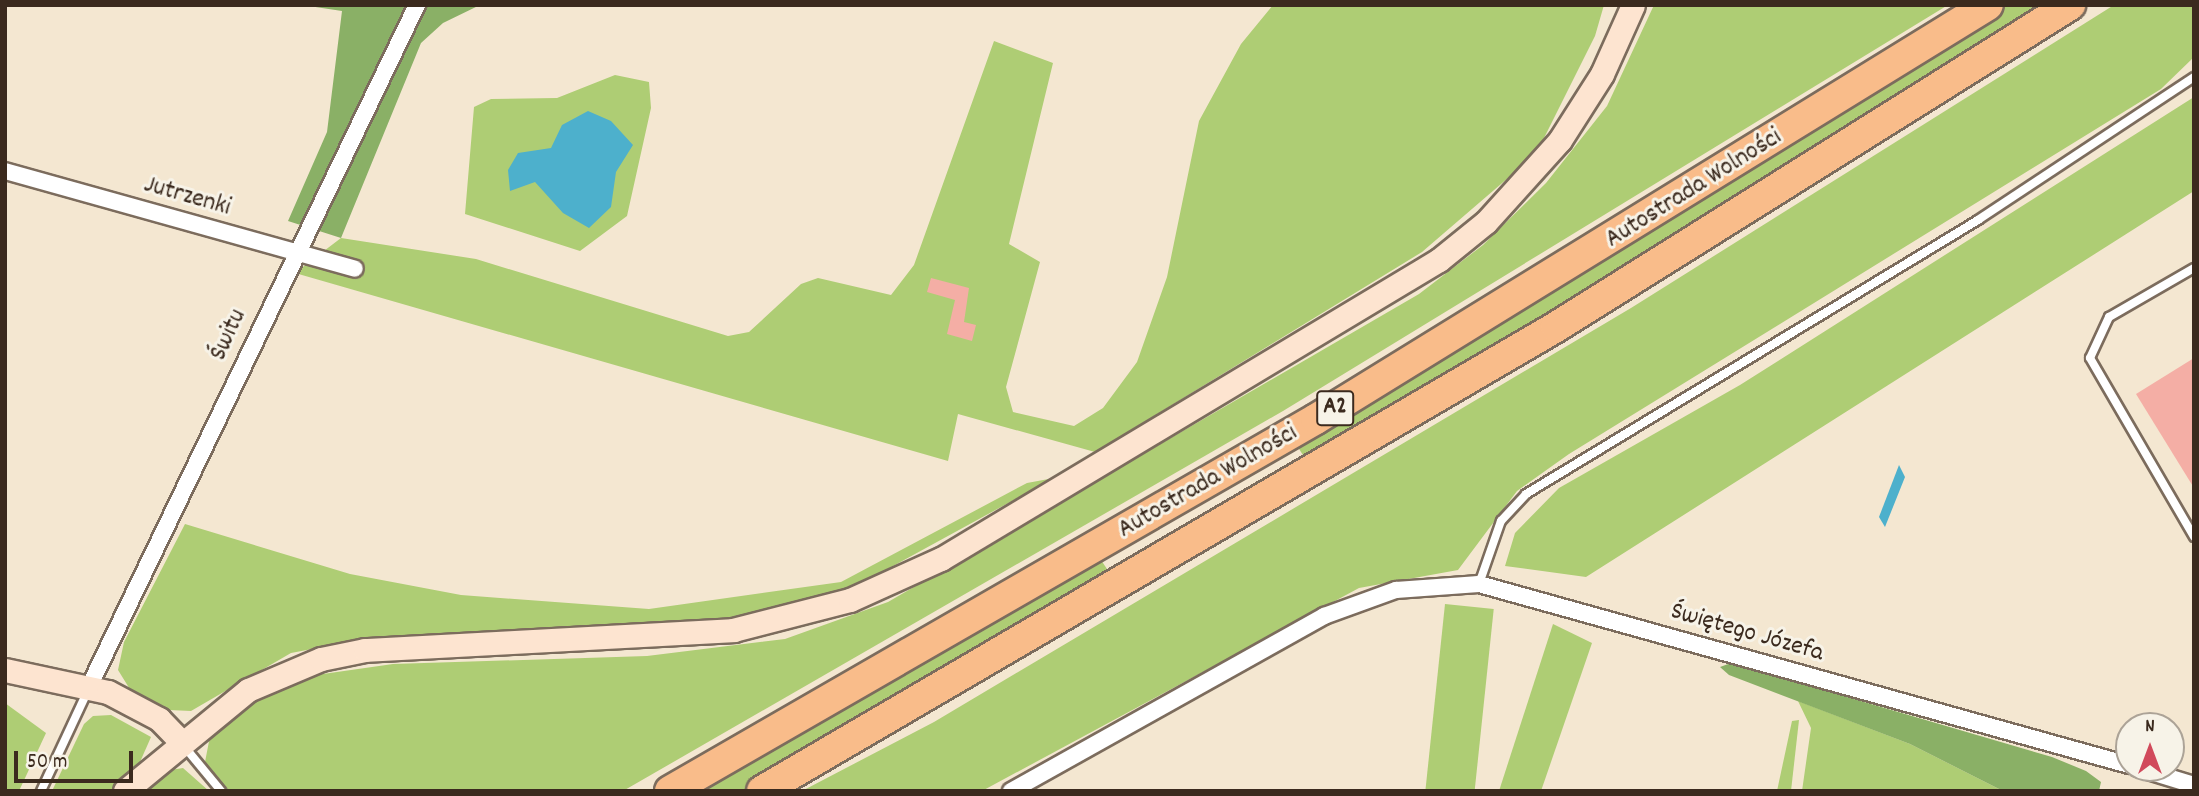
<!DOCTYPE html>
<meta charset="utf-8">
<style>
body{margin:0}
#map{position:relative;width:2199px;height:796px;overflow:hidden;background:#f4e7d1;font-family:Dekko,sans-serif}
div>[style]{position:absolute}
.green>*{inset:0;background:#aecd74;transform-origin:0 0}
.forest>*{inset:0;background:#8ab066}
.water>*{inset:0;background:#4db0cc}
.building>*{inset:0;background:#f4aea5}
.roads{filter:drop-shadow(2px 0 #7c6c5d) drop-shadow(-2px 0 #7c6c5d) drop-shadow(0 2px #7c6c5d) drop-shadow(0 -2px #7c6c5d)}
.lane>*{height:8px;margin:-4px;padding:0 4px;transform-origin:4px;border-radius:4px;background:#fff}
.street>*{height:16px;margin:-8px;padding:0 8px;transform-origin:8px;border-radius:8px;background:#fff}
.secondary>*{height:23px;margin:-11.5px;padding:0 11.5px;transform-origin:11.5px;border-radius:11.5px;background:#fde4d0}
.highway>*{height:30px;margin:-15px;padding:0 15px;transform-origin:15px;border-radius:15px;background:#f9bc8a}
span{translate:-50% -50%;white-space:nowrap;text-align:center;line-height:1.15;-webkit-text-stroke:6px #f7f3e8;paint-order:stroke}
.shield-label span{padding:2px 5px;background:#f7f3e8;border:2px solid;border-radius:5px;-webkit-text-stroke-width:0}
.shield-label{font-size:24px;color:#3b2a1e;font-weight:700}
.street-label{font-size:26px;color:#3b2a1e}
.frame{position:absolute;inset:0;border:7px solid #3b2a1e;pointer-events:none}
.north{position:absolute;left:2115px;top:712px;width:70px;height:70px;box-sizing:border-box;background:#f7f3e8;border:2px solid #aca397;border-radius:50%;rotate:0deg;font-size:19px;font-weight:700;line-height:28px;text-align:center;color:#3b2a1e}
.north::after{content:'';display:block;margin:auto;width:24px;height:32px;background:#d1495b;clip-path:polygon(50% 0,100% 100%,50% 72%,0 100%)}
.scale{position:absolute;left:14px;top:751px;width:119px;height:32px;box-sizing:border-box;border:4px solid #3b2a1e;border-top:0;padding-left:9px;font-size:21px;line-height:24px;white-space:nowrap;color:#3b2a1e;-webkit-text-stroke:5px #f7f3e8;paint-order:stroke}
</style>
<div id="map">
<div class="green">
<div style="clip-path:polygon(1273px 5px,1604px 5px,1595px 36px,1536px 154px,1422px 252px,1095px 452px,958px 414px,948px 461px,295px 273px,341px 238px,476px 259px,728px 336px,749px 332px,801px 284px,818px 278px,891px 295px,914px 265px,994px 41px,1053px 63px,1009px 244px,1040px 262px,1006px 387px,1013px 412px,1074px 426px,1103px 408px,1137px 362px,1167px 277px,1199px 121px,1241px 44px)"></div>
<div style="clip-path:polygon(1654px 5px,1948px 5px,1283px 411px,623px 791px,229px 791px,205px 762px,211px 731px,260px 699px,316px 675px,393px 664px,647px 656px,785px 639px,888px 602px,1419px 294px,1483px 245px,1546px 183px,1607px 106px)"></div>
<div style="clip-path:polygon(2006px 5px,2053px 5px,1495px 353px,1306px 460px,1296px 444px)"></div>
<div style="clip-path:polygon(2114px 5px,2194px 5px,2194px 57px,2161px 89px,1569px 454px,1517px 491px,1458px 570px,1359px 588px,982px 791px,802px 791px,934px 722px,1631px 308px)"></div>
<div style="clip-path:polygon(615px 75px,649px 82px,651px 108px,627px 216px,580px 251px,465px 214px,474px 107px,491px 99px,557px 98px)"></div>
<div style="clip-path:polygon(2194px 97px,2194px 191px,1586px 577px,1505px 566px,1515px 533px,1559px 488px,1740px 385px)"></div>
<div style="clip-path:polygon(1054px 478px,851px 589px,778px 610px,711px 621px,349px 642px,291px 653px,191px 711px,169px 710px,131px 691px,118px 670px,124px 642px,185px 524px,350px 574px,461px 595px,649px 609px,841px 582px,1027px 483px)"></div>
<div style="clip-path:polygon(1101px 560px,1111px 575px,851px 730px,742px 791px,689px 791px)"></div>
<div style="left:1445px;top:604px;width:49px;height:197px;rotate:6deg"></div>
<div style="clip-path:polygon(1553px 624px,1592px 643px,1541px 791px,1499px 791px)"></div>
<div style="clip-path:polygon(1798px 701px,1910px 744px,2003px 791px,1802px 791px,1811px 728px)"></div>
<div style="clip-path:polygon(5px 703px,46px 733px,19px 791px,5px 791px)"></div>
<div style="clip-path:polygon(111px 715px,151px 737px,140px 762px,112px 791px,52px 791px,84px 724px,93px 716px)"></div>
<div style="clip-path:polygon(1799px 720px,1791px 791px,1777px 791px,1792px 721px)"></div>
<div style="clip-path:polygon(183px 768px,209px 791px,145px 791px,164px 771px)"></div>
</div>
<div class="forest">
<div style="clip-path:polygon(302px 5px,480px 5px,443px 23px,421px 43px,341px 238px,288px 221px,327px 132px,342px 11px)"></div>
<div style="clip-path:polygon(1731px 663px,2052px 757px,2086px 771px,2101px 782px,2099px 791px,2003px 791px,1910px 744px,1729px 675px,1720px 667px)"></div>
</div>
<div class="water">
<div style="clip-path:polygon(588px 111px,611px 121px,633px 145px,616px 172px,611px 207px,589px 228px,563px 213px,535px 182px,510px 191px,508px 170px,518px 153px,551px 148px,562px 125px)"></div>
<div style="clip-path:polygon(1899px 465px,1905px 477px,1885px 527px,1879px 517px)"></div>
</div>
<div class="building">
<div style="clip-path:polygon(931px 278px,969px 288px,964px 322px,976px 325px,972px 341px,947px 334px,955px 300px,927px 292px)"></div>
<div style="clip-path:polygon(2194px 358px,2194px 488px,2136px 394px)"></div>
</div>
<div class="roads">
<div class="lane">
<div style="left:2194px;top:268px;width:98px;rotate:150deg"></div>
<div style="left:2109px;top:317px;width:45px;rotate:114.9deg"></div>
<div style="left:2090px;top:358px;width:207px;rotate:59.8deg"></div>
<div style="left:1479px;top:584px;width:67px;rotate:-70.8deg"></div>
<div style="left:1501px;top:521px;width:37px;rotate:-47deg"></div>
<div style="left:1526px;top:494px;width:529px;rotate:-31.22deg"></div>
<div style="left:1978px;top:220px;width:259px;rotate:-33.5deg"></div>
<div style="left:183px;top:745px;width:60px;rotate:50.4deg"></div>
<div style="left:41px;top:791px;width:111px;rotate:-65deg"></div>
</div>
<div class="street">
<div style="left:5px;top:171px;width:363px;rotate:15.6deg"></div>
<div style="left:89px;top:687px;width:757px;rotate:-64.32deg"></div>
<div style="left:2138px;top:768px;width:59px;rotate:16.9deg"></div>
<div style="left:1011px;top:791px;width:359px;rotate:-29.2deg"></div>
<div style="left:1324px;top:616px;width:77px;rotate:-19.9deg"></div>
<div style="left:1396px;top:590px;width:83px;rotate:-4.1deg"></div>
<div style="left:1479px;top:584px;width:675px;rotate:15.56deg"></div>
</div>
<div class="secondary">
<div style="left:5px;top:670px;width:105px;rotate:12.1deg"></div>
<div style="left:108px;top:692px;width:58px;rotate:27.9deg"></div>
<div style="left:159px;top:719px;width:29px;rotate:46deg"></div>
<div style="left:125px;top:791px;width:159px;rotate:-39.4deg"></div>
<div style="left:248px;top:690px;width:79px;rotate:-23deg"></div>
<div style="left:321px;top:659px;width:45px;rotate:-11.6deg"></div>
<div style="left:365px;top:650px;width:369px;rotate:-3.1deg"></div>
<div style="left:733px;top:630px;width:121px;rotate:-14.4deg"></div>
<div style="left:850px;top:600px;width:100px;rotate:-24.3deg"></div>
<div style="left:941px;top:559px;width:581px;rotate:-30.98deg"></div>
<div style="left:1439px;top:260px;width:60px;rotate:-39deg"></div>
<div style="left:1486px;top:222px;width:110px;rotate:-47.9deg"></div>
<div style="left:1560px;top:140px;width:78px;rotate:-57.5deg"></div>
<div style="left:1602px;top:74px;width:76px;rotate:-65.8deg"></div>
</div>
<div class="highway">
<div style="left:670px;top:791px;width:745px;rotate:-29.94deg"></div>
<div style="left:1316px;top:419px;width:789px;rotate:-31.64deg"></div>
<div style="left:762px;top:791px;width:920px;rotate:-30.3deg"></div>
<div style="left:1556px;top:327px;width:607px;rotate:-32.07deg"></div>
</div>
</div>
<div class="shield-label">
<span style="left:1335px;top:408px">A2</span>
</div>
<div class="street-label">
<span style="left:1694px;top:189px;rotate:-32deg">Autostrada Wolności</span>
<span style="left:187px;top:197px;rotate:16deg">Jutrzenki</span>
<span style="left:229px;top:335px;rotate:-65deg">Świtu</span>
<span style="left:1208px;top:482px;rotate:-30deg">Autostrada Wolności</span>
<span style="left:1747px;top:633px;rotate:16deg">Świętego Józefa</span>
</div>
<div class="frame"></div>
<div class="north">N</div>
<div class="scale">50 m</div>
</div>
